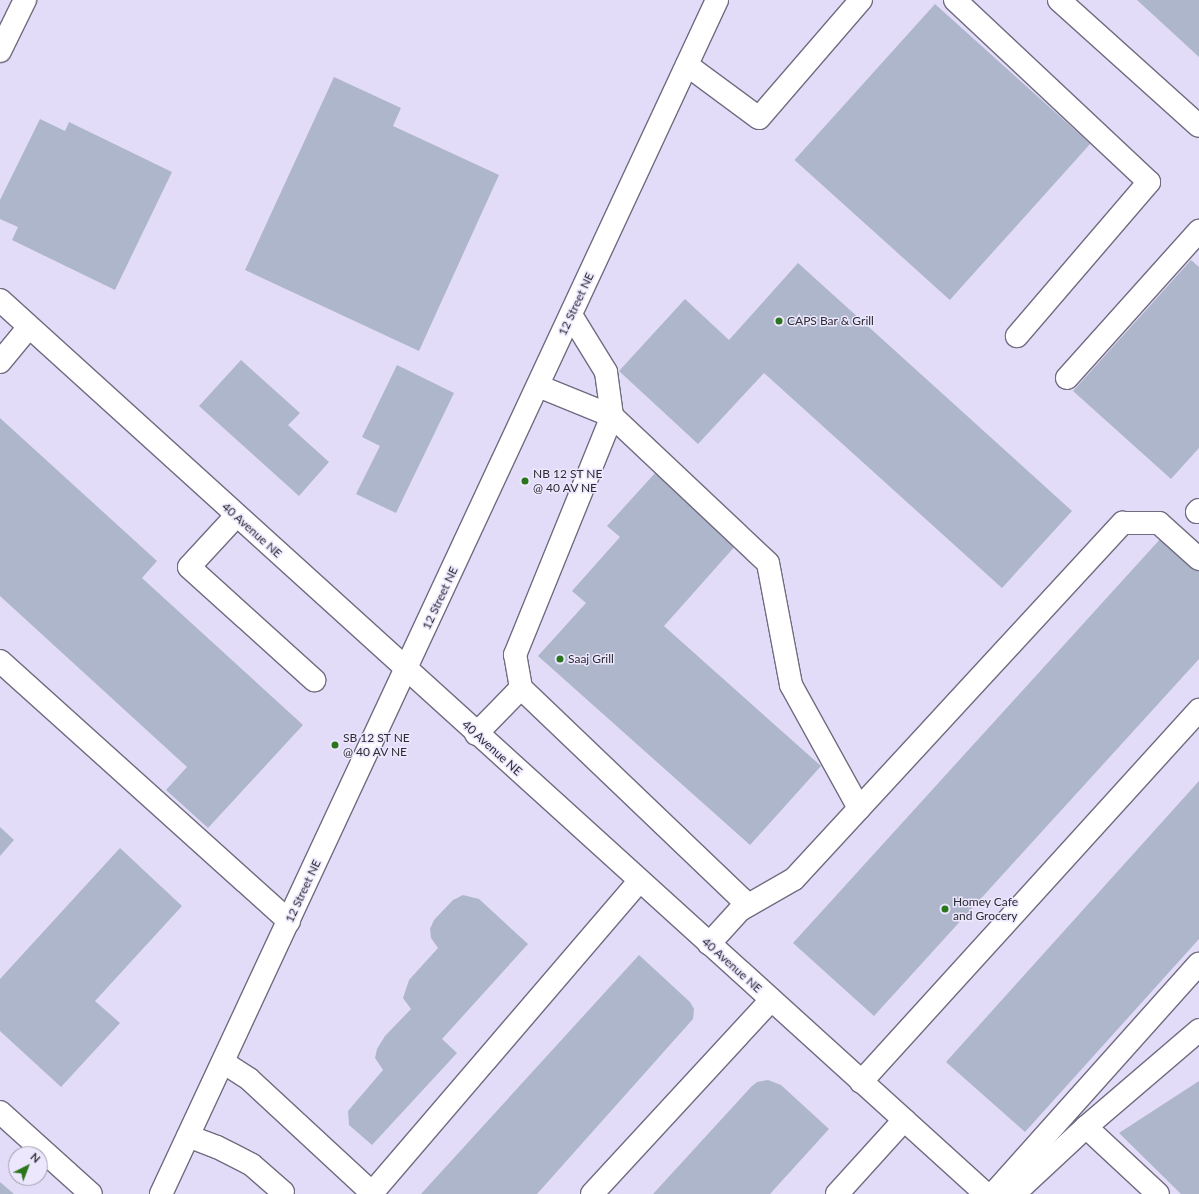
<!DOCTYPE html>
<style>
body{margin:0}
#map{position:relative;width:1199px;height:1194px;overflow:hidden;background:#ece7fd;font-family:Lato,sans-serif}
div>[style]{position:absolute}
.built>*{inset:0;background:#e3dcf9}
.building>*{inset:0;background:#adb6cb;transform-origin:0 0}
.roads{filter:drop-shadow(1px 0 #716c80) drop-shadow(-1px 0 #716c80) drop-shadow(0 1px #716c80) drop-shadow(0 -1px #716c80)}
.minor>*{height:22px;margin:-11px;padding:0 11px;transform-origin:11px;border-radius:11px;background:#fff}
.dots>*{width:11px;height:11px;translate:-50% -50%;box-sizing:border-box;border:2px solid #ece7fd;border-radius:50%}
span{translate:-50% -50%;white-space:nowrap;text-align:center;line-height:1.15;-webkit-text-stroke:3px #ece7fd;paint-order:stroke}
.street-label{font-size:12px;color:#2d2b33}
.poi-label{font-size:12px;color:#2d2b33}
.left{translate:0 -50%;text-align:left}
.north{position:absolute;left:8px;top:1146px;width:40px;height:40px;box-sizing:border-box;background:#ece7fd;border:1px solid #a09cac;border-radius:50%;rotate:42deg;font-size:11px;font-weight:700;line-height:16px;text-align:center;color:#2d2b33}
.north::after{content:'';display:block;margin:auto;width:14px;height:18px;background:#2a761d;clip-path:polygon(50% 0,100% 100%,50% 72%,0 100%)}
</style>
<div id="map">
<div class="built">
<div style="clip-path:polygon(evenodd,0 0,1199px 0,1199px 1194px,0 1194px,0 0,16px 1154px,40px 1154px,40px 1178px,16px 1178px,16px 1154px)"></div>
</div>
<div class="building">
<div style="clip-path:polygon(1137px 0,1199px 0,1199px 57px)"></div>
<div style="left:935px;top:4px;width:209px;height:210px;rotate:42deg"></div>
<div style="clip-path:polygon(334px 77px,401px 108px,393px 126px,499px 175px,419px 351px,245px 270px)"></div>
<div style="clip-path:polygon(40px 119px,65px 131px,69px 122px,172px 172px,115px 290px,12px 240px,18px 227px,0 219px,0 200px)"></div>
<div style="clip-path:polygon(1191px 260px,1199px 267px,1199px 448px,1171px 479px,1073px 391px)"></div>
<div style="clip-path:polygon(798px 263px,1072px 511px,1002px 588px,764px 373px,698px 444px,619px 371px,685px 299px,729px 340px)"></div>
<div style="clip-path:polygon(241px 360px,300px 413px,288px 425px,329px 462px,299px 496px,199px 406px)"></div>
<div style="clip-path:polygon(397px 365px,454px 393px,396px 513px,356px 494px,380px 446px,362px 437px)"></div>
<div style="clip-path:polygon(0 418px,157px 561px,142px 578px,303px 725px,208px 828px,166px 790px,187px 767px,0 596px)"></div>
<div style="clip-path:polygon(656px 472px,737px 544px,664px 626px,821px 766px,750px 845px,538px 656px,586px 603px,572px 591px,620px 537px,607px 526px)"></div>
<div style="clip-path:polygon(1162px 537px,1199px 570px,1199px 659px,874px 1016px,793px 943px)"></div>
<div style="clip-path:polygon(1199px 781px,1199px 939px,1025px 1132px,946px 1062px)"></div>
<div style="clip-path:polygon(0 827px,14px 840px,0 856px)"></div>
<div style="clip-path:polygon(120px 848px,182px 906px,95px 1001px,120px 1023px,61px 1087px,0 1031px,0 979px)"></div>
<div style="clip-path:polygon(463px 895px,479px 899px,528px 944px,442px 1039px,457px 1053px,372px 1145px,349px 1125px,348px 1111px,383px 1070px,375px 1058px,377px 1049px,385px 1036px,411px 1009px,403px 998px,409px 980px,438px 948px,431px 938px,430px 929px,434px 920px,453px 900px)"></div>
<div style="clip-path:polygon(639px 955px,690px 1002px,694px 1009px,693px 1019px,537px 1194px,421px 1194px)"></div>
<div style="clip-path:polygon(768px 1080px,781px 1085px,829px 1129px,770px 1194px,653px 1194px,751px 1087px,757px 1082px)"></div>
<div style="clip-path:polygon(1199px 1081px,1199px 1194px,1181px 1194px,1119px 1133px)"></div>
<div style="clip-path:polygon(0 1182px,14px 1194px,0 1194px)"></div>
</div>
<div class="roads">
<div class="minor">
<div style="left:955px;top:0;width:266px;rotate:43.2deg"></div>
<div style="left:1149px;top:182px;width:203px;rotate:130.6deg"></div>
<div style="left:1059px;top:0;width:188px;rotate:42deg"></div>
<div style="left:0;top:51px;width:57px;rotate:-63.9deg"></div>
<div style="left:687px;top:65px;width:89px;rotate:36.4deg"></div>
<div style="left:759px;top:118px;width:156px;rotate:-49.2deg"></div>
<div style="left:0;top:300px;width:1331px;rotate:42.2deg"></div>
<div style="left:571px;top:315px;width:67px;rotate:58.4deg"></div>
<div style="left:606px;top:372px;width:44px;rotate:82.2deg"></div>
<div style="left:612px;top:416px;width:214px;rotate:43.3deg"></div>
<div style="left:768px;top:563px;width:124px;rotate:79.3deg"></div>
<div style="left:791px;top:685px;width:141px;rotate:61.1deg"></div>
<div style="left:0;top:362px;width:45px;rotate:-50.4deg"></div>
<div style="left:1067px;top:378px;width:198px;rotate:-48.1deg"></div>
<div style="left:1197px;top:512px;width:3px;rotate:-45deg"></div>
<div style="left:236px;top:516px;width:69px;rotate:132.7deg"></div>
<div style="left:189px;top:567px;width:169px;rotate:42.1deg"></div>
<div style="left:0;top:661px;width:389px;rotate:42deg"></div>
<div style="left:521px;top:688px;width:34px;rotate:-100deg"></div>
<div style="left:515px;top:655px;width:258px;rotate:-67.9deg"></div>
<div style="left:612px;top:416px;width:80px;rotate:-157.9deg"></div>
<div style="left:476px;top:734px;width:64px;rotate:-45.6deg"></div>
<div style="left:521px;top:688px;width:314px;rotate:43.7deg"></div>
<div style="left:709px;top:944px;width:46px;rotate:-47.6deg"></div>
<div style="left:740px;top:910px;width:62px;rotate:-29.9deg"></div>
<div style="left:794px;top:879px;width:485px;rotate:-47.3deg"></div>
<div style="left:1123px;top:523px;width:36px"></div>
<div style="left:1159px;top:523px;width:54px;rotate:42deg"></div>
<div style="left:223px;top:1062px;width:31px;rotate:33deg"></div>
<div style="left:249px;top:1079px;width:168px;rotate:42.8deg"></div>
<div style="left:372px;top:1193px;width:411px;rotate:-49.4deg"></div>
<div style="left:861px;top:1082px;width:503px;rotate:-47.74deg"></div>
<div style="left:0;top:1112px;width:122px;rotate:42deg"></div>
<div style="left:1086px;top:1127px;width:98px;rotate:42.9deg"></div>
<div style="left:188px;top:1136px;width:31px;rotate:21deg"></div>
<div style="left:217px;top:1147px;width:39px;rotate:27deg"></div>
<div style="left:252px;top:1165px;width:41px;rotate:41.1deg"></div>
<div style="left:161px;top:1194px;width:1317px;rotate:-65.03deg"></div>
<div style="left:592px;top:1194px;width:264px;rotate:-47.3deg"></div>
<div style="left:837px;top:1194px;width:100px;rotate:-47.8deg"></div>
<div style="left:993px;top:1194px;width:309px;rotate:-48.2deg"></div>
<div style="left:1014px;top:1194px;width:98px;rotate:-42.9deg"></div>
<div style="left:1086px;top:1127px;width:149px;rotate:-40.6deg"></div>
</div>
</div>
<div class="dots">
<div style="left:779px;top:321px;background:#2a761d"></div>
<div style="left:525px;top:481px;background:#2a761d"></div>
<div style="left:560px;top:659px;background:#2a761d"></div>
<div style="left:335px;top:745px;background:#2a761d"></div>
<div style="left:945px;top:909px;background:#2a761d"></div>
</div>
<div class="street-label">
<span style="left:576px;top:304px;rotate:-65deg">12 Street NE</span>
<span style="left:252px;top:530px;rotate:42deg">40 Avenue NE</span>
<span style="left:440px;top:598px;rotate:-65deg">12 Street NE</span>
<span style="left:492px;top:748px;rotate:42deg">40 Avenue NE</span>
<span style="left:303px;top:891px;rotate:-65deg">12 Street NE</span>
<span style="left:732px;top:965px;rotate:42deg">40 Avenue NE</span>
</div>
<div class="poi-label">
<span class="left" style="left:787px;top:321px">CAPS Bar &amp; Grill</span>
<span class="left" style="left:533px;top:481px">NB 12 ST NE<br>@ 40 AV NE</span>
<span class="left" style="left:568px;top:659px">Saaj Grill</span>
<span class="left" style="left:343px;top:745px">SB 12 ST NE<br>@ 40 AV NE</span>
<span class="left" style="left:953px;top:909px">Homey Cafe<br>and Grocery</span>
</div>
<div class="north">N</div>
</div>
